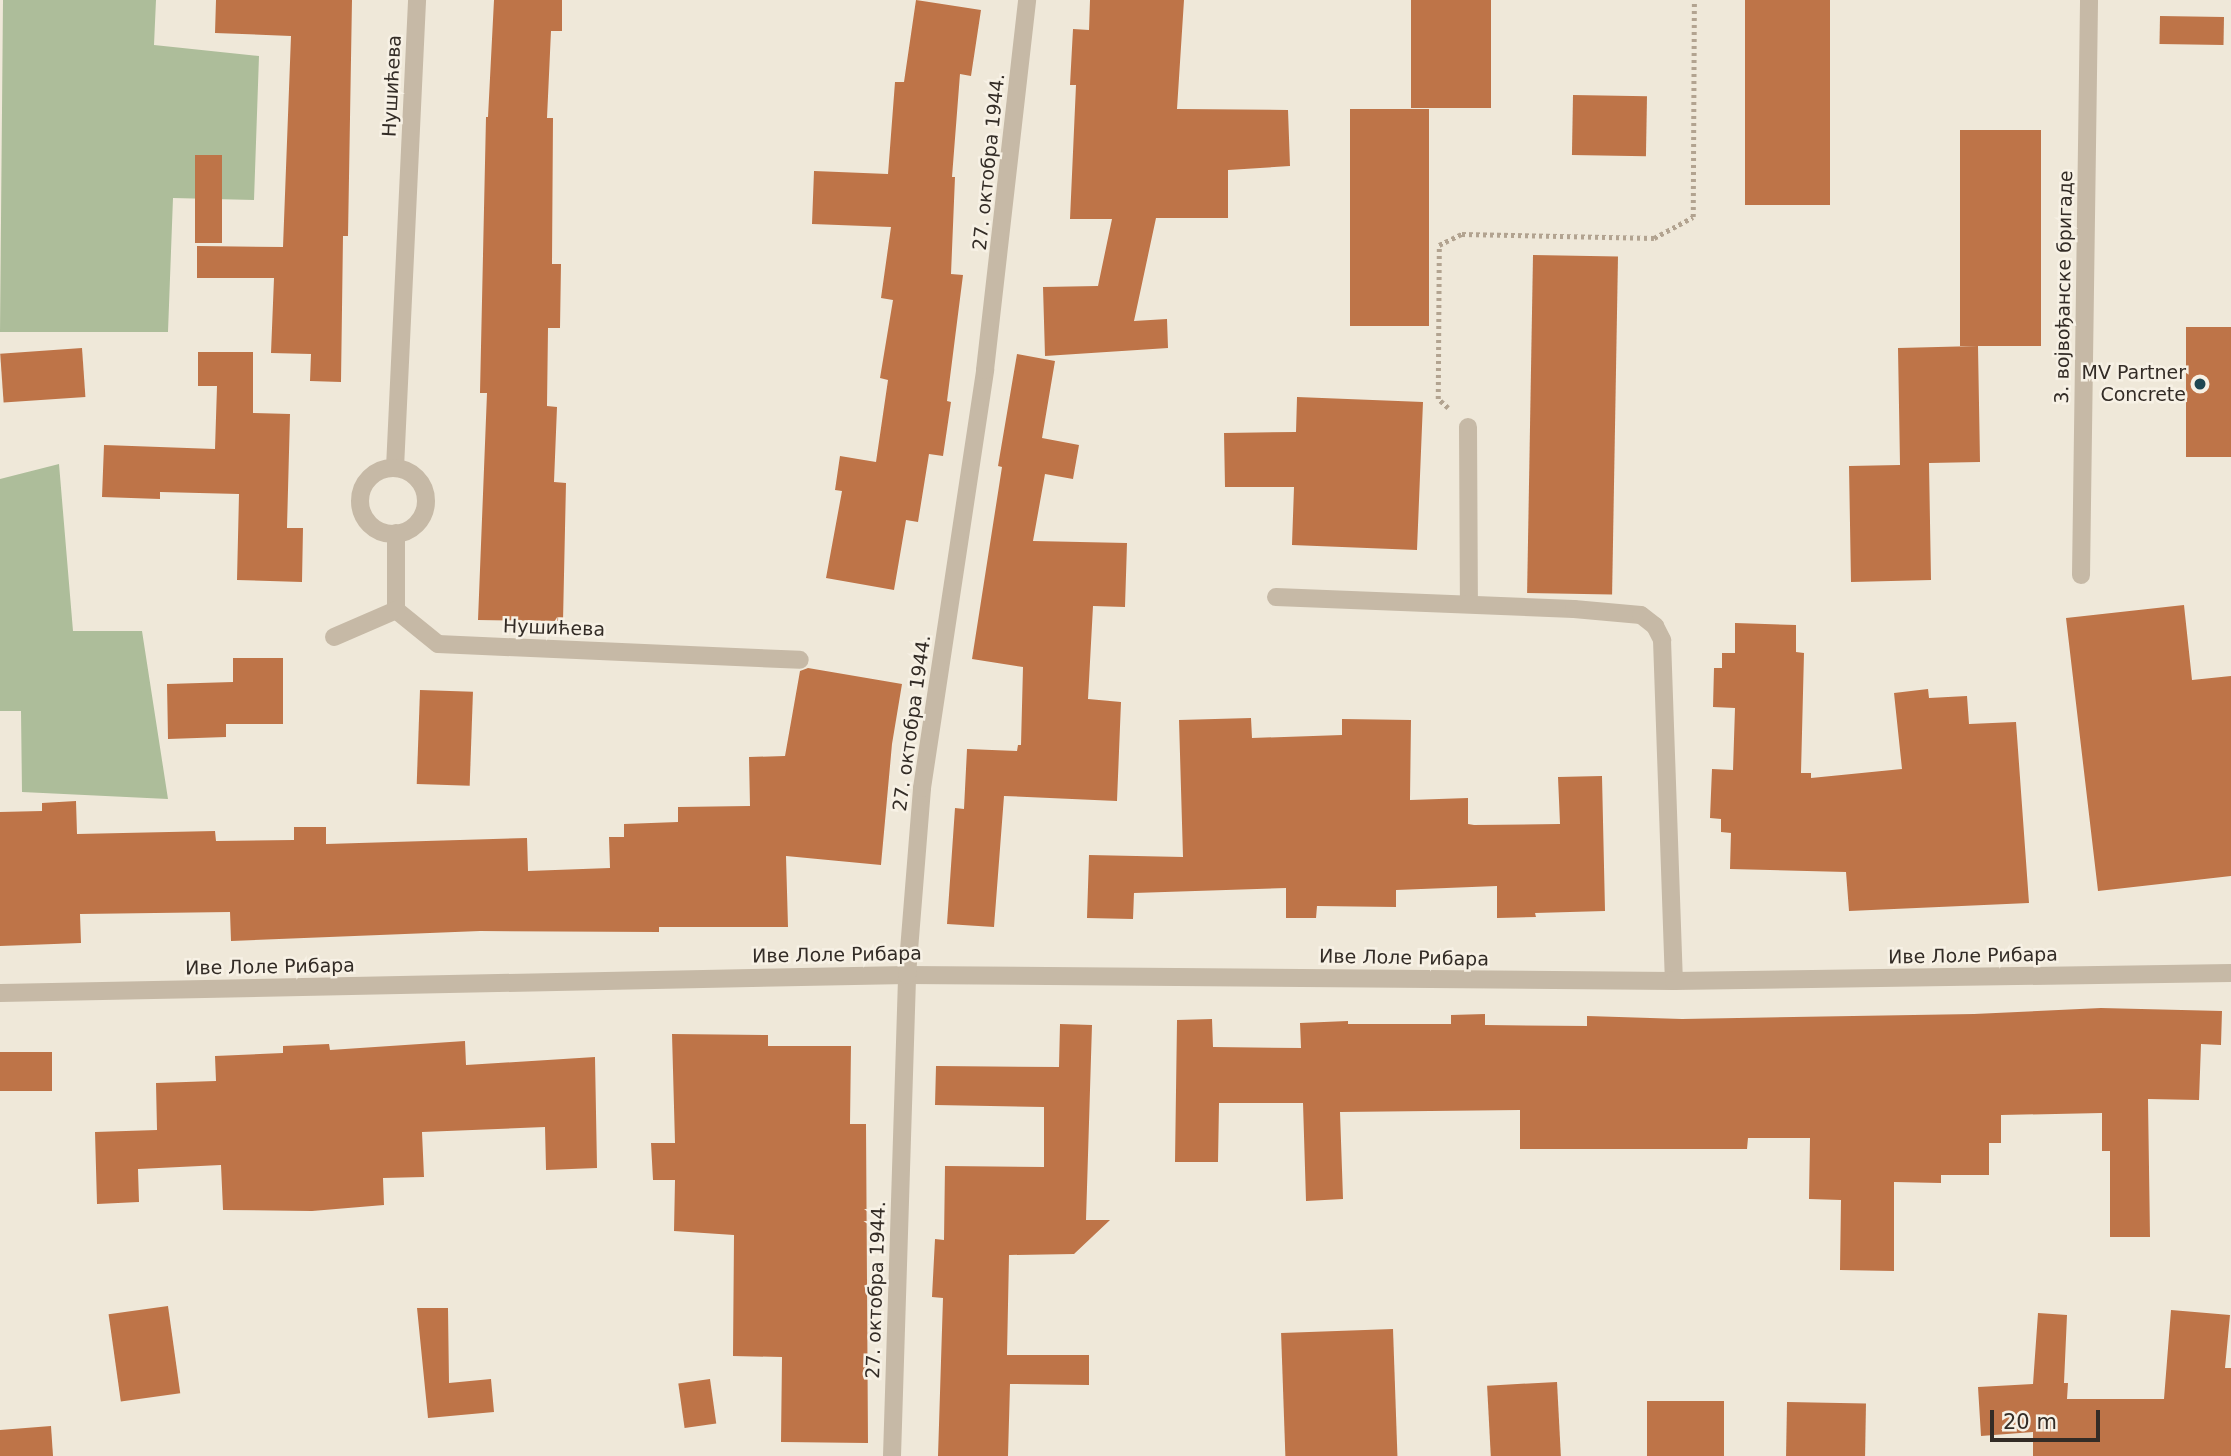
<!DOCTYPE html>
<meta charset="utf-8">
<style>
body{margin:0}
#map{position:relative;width:2231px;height:1456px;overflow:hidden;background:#efe8d9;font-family:"DejaVu Sans",sans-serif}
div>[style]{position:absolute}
.green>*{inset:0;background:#adbd9a}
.building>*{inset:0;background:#be7448;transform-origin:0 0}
.path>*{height:4.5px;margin-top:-2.25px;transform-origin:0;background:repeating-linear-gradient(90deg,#b2a390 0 3.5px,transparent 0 7px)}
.street>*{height:18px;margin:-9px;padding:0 9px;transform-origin:9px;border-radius:9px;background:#c6b9a6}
.street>.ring{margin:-9px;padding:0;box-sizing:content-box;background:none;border:18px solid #c6b9a6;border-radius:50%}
.dots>*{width:19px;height:19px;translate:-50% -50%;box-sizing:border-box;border:4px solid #f7f1e5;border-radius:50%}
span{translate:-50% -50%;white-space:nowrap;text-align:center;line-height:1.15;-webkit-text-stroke:5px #f7f1e5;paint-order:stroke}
.street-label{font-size:19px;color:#332c26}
.poi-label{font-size:19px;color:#332c26}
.right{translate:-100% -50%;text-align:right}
.scale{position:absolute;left:1990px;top:1410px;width:110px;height:32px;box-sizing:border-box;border:4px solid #332c26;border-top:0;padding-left:9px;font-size:21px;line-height:24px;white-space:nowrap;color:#332c26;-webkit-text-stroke:5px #f7f1e5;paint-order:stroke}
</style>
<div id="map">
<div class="green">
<div style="clip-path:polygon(3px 0,156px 0,154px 45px,259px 56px,254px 200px,173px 198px,168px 332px,0 332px)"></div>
<div style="clip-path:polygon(59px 464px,73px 631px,142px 631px,168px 799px,22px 792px,21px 711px,0 711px,0 479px)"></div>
</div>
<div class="building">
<div style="clip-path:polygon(216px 0,352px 0,348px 236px,343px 236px,341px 382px,310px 381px,311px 354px,271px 353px,274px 278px,197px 278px,197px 246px,283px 247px,291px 36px,215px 33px)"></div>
<div style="clip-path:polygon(494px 0,562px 0,562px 31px,551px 31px,547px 118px,553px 118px,552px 264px,561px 264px,560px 328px,548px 328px,547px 406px,557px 407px,554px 482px,566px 483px,563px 621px,478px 620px,487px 393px,480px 393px,486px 117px,488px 117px)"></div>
<div style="clip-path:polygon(916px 0,981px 10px,971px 76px,960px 74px,952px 177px,955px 177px,951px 274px,963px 275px,947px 401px,951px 402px,943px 456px,929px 454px,918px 522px,906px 520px,894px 590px,826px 578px,842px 491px,835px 490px,840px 456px,876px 462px,888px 380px,880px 378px,893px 300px,881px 298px,891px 227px,812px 224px,814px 171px,888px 174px,895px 82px,904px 82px)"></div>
<div style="clip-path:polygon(1090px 0,1184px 0,1177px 109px,1288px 110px,1290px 166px,1228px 170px,1228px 218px,1156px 218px,1134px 321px,1167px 319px,1168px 348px,1045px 356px,1043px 287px,1098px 286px,1112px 219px,1070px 219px,1076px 85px,1070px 85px,1073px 29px,1089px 30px)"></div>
<div style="left:1411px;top:0;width:80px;height:108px"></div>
<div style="left:1745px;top:0;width:85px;height:205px"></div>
<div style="left:2160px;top:16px;width:64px;height:28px;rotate:1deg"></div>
<div style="left:1573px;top:95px;width:74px;height:60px;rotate:1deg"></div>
<div style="left:1350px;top:109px;width:79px;height:217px"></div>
<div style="left:1960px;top:130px;width:81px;height:216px"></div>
<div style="left:195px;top:155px;width:27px;height:88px"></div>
<div style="left:1533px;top:255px;width:85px;height:338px;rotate:1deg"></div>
<div style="left:2231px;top:327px;width:130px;height:45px;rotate:90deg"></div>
<div style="clip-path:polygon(1978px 346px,1980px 462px,1929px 463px,1931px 580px,1851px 582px,1849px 466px,1900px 465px,1898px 348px)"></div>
<div style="left:82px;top:348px;width:49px;height:82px;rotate:86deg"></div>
<div style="clip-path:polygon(198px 352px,253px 352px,253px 413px,290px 414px,287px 528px,303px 528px,302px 582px,237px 580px,239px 494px,160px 492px,160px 499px,102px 497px,104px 445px,215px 449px,217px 386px,198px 386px)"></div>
<div style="clip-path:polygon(1017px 354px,1055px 361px,1042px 438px,1079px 445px,1073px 479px,1045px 474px,1033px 541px,1127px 543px,1125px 607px,1093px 606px,1088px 699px,1121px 702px,1117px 801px,1004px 796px,994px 927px,947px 924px,955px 808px,964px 809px,967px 749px,1017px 751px,1018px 745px,1021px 745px,1023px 667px,972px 659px,1002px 467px,998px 466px)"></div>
<div style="clip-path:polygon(1297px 397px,1423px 402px,1417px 550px,1292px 545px,1294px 487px,1225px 487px,1224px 433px,1296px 432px)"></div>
<div style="clip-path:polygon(2184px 605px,2192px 680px,2231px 676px,2231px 876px,2098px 891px,2066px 618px)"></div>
<div style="clip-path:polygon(1735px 623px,1796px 625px,1796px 652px,1804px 653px,1801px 773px,1811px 773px,1811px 778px,1902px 769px,1894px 693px,1928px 689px,1929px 698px,1967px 696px,1969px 724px,2016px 722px,2029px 903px,1849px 911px,1846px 872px,1730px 869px,1731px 833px,1721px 832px,1721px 819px,1710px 818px,1712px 769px,1733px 770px,1735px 708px,1713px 707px,1714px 668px,1722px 668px,1722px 653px,1735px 653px)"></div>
<div style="clip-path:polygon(233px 658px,283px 658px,283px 724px,226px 724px,226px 737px,168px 739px,167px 684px,233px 682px)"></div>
<div style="clip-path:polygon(808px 668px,902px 684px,892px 744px,881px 865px,786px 856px,788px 927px,659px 927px,659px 932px,480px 931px,231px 941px,230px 912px,80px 914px,81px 943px,0 946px,0 812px,42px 811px,42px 803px,76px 801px,77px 834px,215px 831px,216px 841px,294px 840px,294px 827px,326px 827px,326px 844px,527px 838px,528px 871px,610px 868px,609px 837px,624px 837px,624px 824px,678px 822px,678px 807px,750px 806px,749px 757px,785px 756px,800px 671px)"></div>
<div style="left:420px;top:690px;width:53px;height:94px;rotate:2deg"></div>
<div style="clip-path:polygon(1251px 718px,1252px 738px,1342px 735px,1342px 719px,1411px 720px,1410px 800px,1468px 798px,1468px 824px,1474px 825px,1560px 824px,1558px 777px,1602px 776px,1605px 911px,1535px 913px,1536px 917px,1497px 918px,1497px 886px,1396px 890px,1396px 907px,1317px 906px,1316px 918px,1286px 918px,1286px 888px,1134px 893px,1133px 919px,1087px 918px,1089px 855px,1183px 857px,1179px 720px)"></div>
<div style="clip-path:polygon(2101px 1008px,2222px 1011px,2221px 1045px,2201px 1044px,2199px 1100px,2148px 1099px,2150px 1237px,2110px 1237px,2110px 1151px,2102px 1151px,2102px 1113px,2001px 1115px,2001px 1143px,1989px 1143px,1989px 1175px,1941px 1175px,1941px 1183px,1894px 1182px,1894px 1271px,1840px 1270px,1841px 1200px,1809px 1199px,1810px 1138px,1748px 1138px,1747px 1149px,1520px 1149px,1520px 1110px,1340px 1112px,1343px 1199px,1306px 1201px,1303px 1103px,1219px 1103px,1218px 1162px,1175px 1162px,1177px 1020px,1212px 1019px,1213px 1047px,1301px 1048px,1300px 1023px,1348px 1021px,1348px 1024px,1451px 1024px,1451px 1015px,1485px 1014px,1485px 1025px,1587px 1026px,1587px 1016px,1682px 1019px,1974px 1014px)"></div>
<div style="clip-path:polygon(1060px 1024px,1092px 1025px,1086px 1220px,1110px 1220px,1074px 1254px,1009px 1255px,1007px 1355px,1089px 1355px,1089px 1385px,1010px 1384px,1008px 1456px,938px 1456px,943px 1298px,932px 1297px,935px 1239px,944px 1240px,945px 1166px,1044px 1167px,1044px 1107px,935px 1105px,936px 1066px,1059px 1067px)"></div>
<div style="clip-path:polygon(672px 1034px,768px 1035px,768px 1046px,851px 1046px,850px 1124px,866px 1124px,868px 1443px,781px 1442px,782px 1357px,733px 1356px,734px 1235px,674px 1231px,675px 1180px,653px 1180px,651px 1143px,675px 1143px)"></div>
<div style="clip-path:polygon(465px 1041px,466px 1065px,595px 1057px,597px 1168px,546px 1170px,545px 1127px,422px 1132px,424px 1177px,383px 1178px,384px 1205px,312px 1211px,223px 1210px,221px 1165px,138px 1169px,139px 1202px,97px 1204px,95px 1132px,157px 1130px,156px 1083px,216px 1081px,215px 1056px,283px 1053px,283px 1046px,329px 1044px,330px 1050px)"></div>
<div style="left:52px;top:1052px;width:39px;height:52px;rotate:90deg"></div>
<div style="left:168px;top:1306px;width:88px;height:60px;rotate:82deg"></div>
<div style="clip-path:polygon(417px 1308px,448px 1308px,449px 1383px,491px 1379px,494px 1412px,428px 1418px)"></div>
<div style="clip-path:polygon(2171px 1310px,2230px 1315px,2225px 1368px,2231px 1368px,2231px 1456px,2033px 1456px,2033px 1432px,1981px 1436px,1978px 1387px,2033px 1384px,2038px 1313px,2067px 1315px,2064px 1383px,2068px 1383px,2067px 1399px,2164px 1399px)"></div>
<div style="left:1393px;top:1329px;width:127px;height:112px;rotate:88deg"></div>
<div style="left:710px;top:1379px;width:45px;height:32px;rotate:82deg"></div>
<div style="left:1557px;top:1382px;width:74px;height:70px;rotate:87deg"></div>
<div style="left:1647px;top:1401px;width:77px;height:55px"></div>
<div style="left:1787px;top:1402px;width:79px;height:54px;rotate:1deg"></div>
<div style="clip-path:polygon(51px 1426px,53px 1456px,0 1456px,0 1430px)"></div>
</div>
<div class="path">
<div style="left:1448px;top:408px;width:13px;rotate:-138deg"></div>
<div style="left:1438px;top:399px;width:154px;rotate:-89.6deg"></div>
<div style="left:1439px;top:245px;width:25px;rotate:-26deg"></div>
<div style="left:1462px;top:234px;width:192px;rotate:1.2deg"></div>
<div style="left:1654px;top:238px;width:44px;rotate:-28.3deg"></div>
<div style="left:1693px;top:217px;width:217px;rotate:-89.7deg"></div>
</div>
<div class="street">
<div style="left:1468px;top:427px;width:177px;rotate:89.7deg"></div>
<div style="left:395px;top:468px;width:469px;rotate:-87.3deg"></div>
<div class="ring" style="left:360px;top:468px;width:48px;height:48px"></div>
<div style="left:396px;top:533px;width:77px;rotate:90deg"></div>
<div style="left:396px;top:610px;width:54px;rotate:39deg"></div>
<div style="left:438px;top:644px;width:362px;rotate:2.5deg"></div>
<div style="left:2081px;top:575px;width:575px;rotate:-89.2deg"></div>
<div style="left:1276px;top:597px;width:298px;rotate:2.3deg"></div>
<div style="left:1574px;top:609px;width:67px;rotate:5.1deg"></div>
<div style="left:1641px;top:615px;width:18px;rotate:38deg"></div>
<div style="left:1655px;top:626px;width:16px;rotate:63deg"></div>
<div style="left:1662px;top:640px;width:341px;rotate:88deg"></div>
<div style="left:334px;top:637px;width:68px;rotate:-23.5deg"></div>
<div style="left:0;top:993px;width:907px;rotate:-1.14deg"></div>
<div style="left:907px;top:975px;width:767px;rotate:0.45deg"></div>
<div style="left:1674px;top:981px;width:557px;rotate:-0.82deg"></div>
<div style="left:892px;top:1456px;width:481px;rotate:-88.2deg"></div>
<div style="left:907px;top:975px;width:188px;rotate:-85.4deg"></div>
<div style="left:922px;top:788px;width:423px;rotate:-81.4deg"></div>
<div style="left:985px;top:370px;width:372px;rotate:-83.5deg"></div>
</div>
<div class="dots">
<div style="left:2200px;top:384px;background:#1f4751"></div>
</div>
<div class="street-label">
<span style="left:392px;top:86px;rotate:-87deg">Нушићева</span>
<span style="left:989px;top:162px;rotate:-84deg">27. октобра 1944.</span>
<span style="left:2064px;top:287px;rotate:-89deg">3. војвођанске бригаде</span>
<span style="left:554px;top:628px;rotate:2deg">Нушићева</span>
<span style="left:912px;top:723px;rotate:-82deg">27. октобра 1944.</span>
<span style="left:837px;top:955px;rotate:-1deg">Иве Лоле Рибара</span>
<span style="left:1973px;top:956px;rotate:-1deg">Иве Лоле Рибара</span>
<span style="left:1404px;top:958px;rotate:1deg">Иве Лоле Рибара</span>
<span style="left:270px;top:967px;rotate:-1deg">Иве Лоле Рибара</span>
<span style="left:876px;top:1290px;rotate:-88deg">27. октобра 1944.</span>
</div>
<div class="poi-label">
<span class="right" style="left:2186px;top:384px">MV Partner<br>Concrete</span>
</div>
<div class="scale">20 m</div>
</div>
